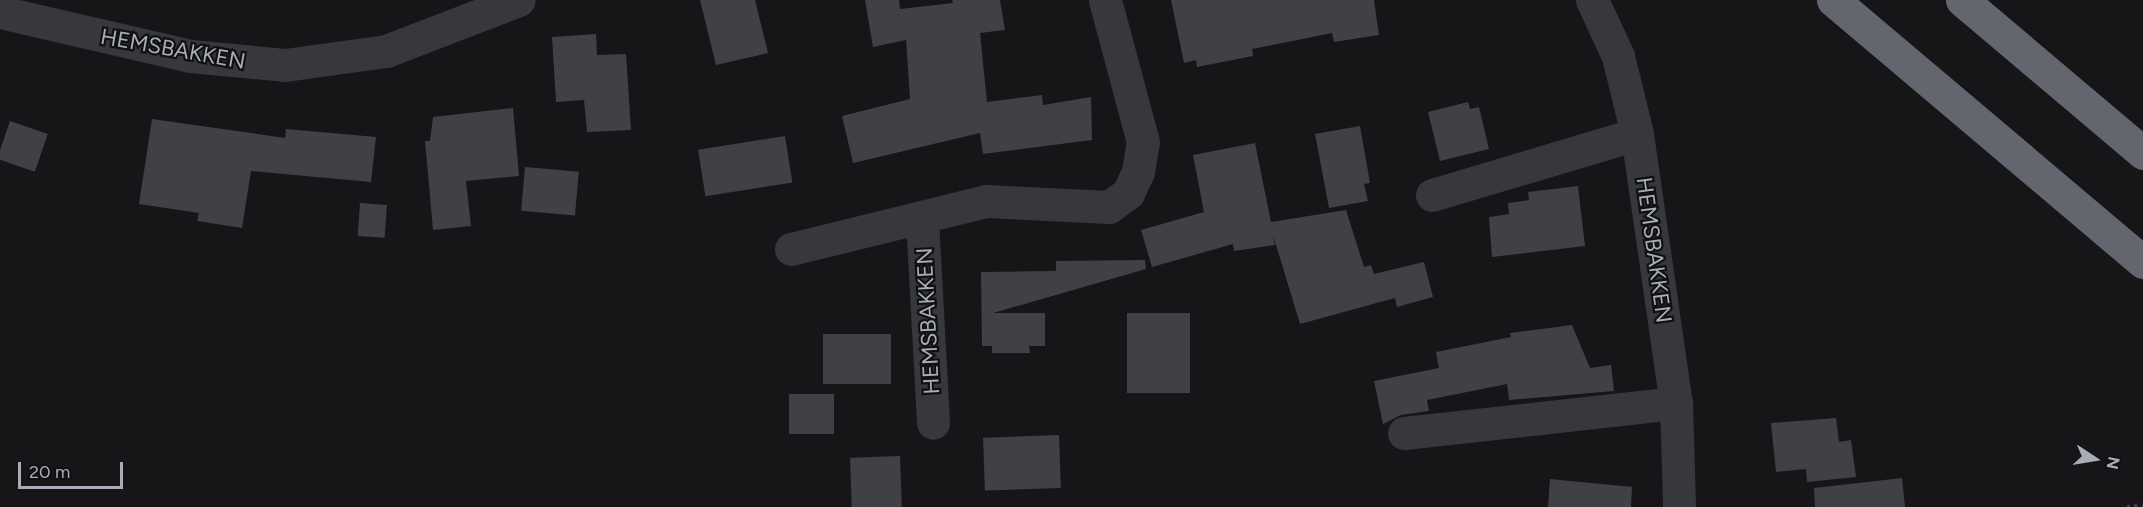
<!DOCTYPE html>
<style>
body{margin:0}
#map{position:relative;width:2143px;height:507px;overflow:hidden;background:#161618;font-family:Figtree,sans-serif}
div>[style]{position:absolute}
.building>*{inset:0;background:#404145;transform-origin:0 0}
.path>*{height:4px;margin-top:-2px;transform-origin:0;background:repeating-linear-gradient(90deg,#3d3f44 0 3px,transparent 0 7.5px)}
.minor>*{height:33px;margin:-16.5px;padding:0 16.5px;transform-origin:16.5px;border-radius:16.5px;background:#37383d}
.highway>*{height:33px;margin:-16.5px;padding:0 16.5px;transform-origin:16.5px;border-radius:16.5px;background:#63666e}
span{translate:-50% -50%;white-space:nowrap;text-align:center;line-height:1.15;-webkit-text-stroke:4.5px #111113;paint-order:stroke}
.street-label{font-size:22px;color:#a8adb8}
.north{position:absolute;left:2065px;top:429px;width:60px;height:60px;-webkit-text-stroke:4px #111113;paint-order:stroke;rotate:102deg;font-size:16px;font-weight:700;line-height:24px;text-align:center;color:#a8adb8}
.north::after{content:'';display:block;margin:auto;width:21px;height:27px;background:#a8adb8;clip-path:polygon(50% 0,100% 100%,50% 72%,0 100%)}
.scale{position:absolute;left:18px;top:462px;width:105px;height:27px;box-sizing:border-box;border:3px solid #a8adb8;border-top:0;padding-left:8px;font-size:18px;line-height:21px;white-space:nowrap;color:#a8adb8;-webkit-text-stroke:4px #111113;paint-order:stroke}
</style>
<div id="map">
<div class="building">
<div style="clip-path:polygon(700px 0,755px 0,768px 53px,716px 65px)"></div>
<div style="clip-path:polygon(865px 0,899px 0,900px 9px,953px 3px,952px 0,1000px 0,1005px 30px,980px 33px,987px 102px,1042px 95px,1043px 105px,1091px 97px,1092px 140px,983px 154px,980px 133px,853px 163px,842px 116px,910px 99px,906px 40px,873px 47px)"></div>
<div style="clip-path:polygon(1171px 0,1374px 0,1379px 35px,1334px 42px,1332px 33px,1252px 49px,1253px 56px,1197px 67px,1196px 60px,1184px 63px)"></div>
<div style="clip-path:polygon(596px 34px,597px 55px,626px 54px,631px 130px,587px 132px,584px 100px,556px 102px,552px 37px)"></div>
<div style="clip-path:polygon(1468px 102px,1470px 109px,1479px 107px,1489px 149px,1440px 161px,1428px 112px)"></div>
<div style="clip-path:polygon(513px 108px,519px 176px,466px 181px,471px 226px,433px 230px,425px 141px,430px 141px,433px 117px)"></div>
<div style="clip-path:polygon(152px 119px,285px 138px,286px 129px,376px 137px,371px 182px,251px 171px,242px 228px,197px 221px,199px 213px,139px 204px)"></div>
<div style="left:10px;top:121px;width:40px;height:40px;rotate:19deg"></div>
<div style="clip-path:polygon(1360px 126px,1370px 183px,1364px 184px,1368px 201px,1329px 208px,1315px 134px)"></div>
<div style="left:785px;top:136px;width:47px;height:88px;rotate:81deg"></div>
<div style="clip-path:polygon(1255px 143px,1271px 222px,1346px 210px,1364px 267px,1371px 265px,1374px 274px,1424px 262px,1433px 297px,1397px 307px,1395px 298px,1300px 324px,1273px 235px,1275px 245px,1234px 251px,1233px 244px,1152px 267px,1141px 230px,1204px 212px,1193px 155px)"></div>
<div style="left:525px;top:167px;width:54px;height:44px;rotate:5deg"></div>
<div style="clip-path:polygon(1578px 186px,1585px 246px,1492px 257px,1489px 217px,1509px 214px,1508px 203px,1529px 200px,1528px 192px)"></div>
<div style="left:360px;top:203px;width:27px;height:33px;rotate:4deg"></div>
<div style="clip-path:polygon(1145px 260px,1146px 269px,993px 313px,1045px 313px,1045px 346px,1029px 346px,1030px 353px,992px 353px,992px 346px,982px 346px,981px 272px,1056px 271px,1056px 261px)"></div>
<div style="left:1127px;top:313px;width:63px;height:80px"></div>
<div style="clip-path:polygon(1572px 325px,1590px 368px,1611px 365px,1614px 391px,1509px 400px,1507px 384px,1427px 400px,1429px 411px,1401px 415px,1383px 424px,1374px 381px,1439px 368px,1436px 352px,1511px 337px,1510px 333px)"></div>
<div style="left:891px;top:334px;width:50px;height:68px;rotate:90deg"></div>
<div style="left:789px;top:394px;width:45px;height:40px"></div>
<div style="clip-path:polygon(1836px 418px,1839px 442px,1851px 440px,1856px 477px,1807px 482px,1806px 469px,1776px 472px,1771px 423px)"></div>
<div style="left:1059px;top:435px;width:53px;height:76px;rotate:88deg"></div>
<div style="left:900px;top:456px;width:51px;height:50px;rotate:88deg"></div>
<div style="clip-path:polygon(1902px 478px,1905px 507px,1815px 507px,1814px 488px)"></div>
<div style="clip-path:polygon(1550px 479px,1632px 487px,1631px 507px,1548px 507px)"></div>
</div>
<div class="path">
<div style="left:2127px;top:507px;width:16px;rotate:-7deg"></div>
</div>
<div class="minor">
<div style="left:1592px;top:0;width:62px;rotate:65.1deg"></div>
<div style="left:1618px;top:56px;width:80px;rotate:76.3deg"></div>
<div style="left:1637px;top:134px;width:272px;rotate:81.8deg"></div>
<div style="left:1676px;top:403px;width:104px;rotate:88.3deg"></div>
<div style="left:0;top:12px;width:195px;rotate:13deg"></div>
<div style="left:190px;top:56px;width:95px;rotate:5.4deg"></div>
<div style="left:285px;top:65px;width:102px;rotate:-7.9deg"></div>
<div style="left:386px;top:51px;width:142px;rotate:-21deg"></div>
<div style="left:1432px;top:195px;width:214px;rotate:-16.6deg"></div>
<div style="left:922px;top:219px;width:204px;rotate:86.9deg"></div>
<div style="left:791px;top:249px;width:201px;rotate:-13.8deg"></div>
<div style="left:986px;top:201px;width:123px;rotate:2.8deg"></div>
<div style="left:1109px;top:207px;width:24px;rotate:-36deg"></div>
<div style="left:1128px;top:193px;width:23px;rotate:-65deg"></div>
<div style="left:1138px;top:172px;width:30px;rotate:-81deg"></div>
<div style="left:1143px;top:142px;width:147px;rotate:-105deg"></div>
<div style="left:1404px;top:433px;width:274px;rotate:-6.3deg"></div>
</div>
<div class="highway">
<div style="left:1833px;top:0;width:406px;rotate:40.2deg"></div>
<div style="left:1962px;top:0;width:237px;rotate:40.2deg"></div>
</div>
<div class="street-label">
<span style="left:173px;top:49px;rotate:10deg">HEMSBAKKEN</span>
<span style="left:1654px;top:250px;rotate:82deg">HEMSBAKKEN</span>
<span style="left:928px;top:321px;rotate:-93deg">HEMSBAKKEN</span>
</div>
<div class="north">N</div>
<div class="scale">20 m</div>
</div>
